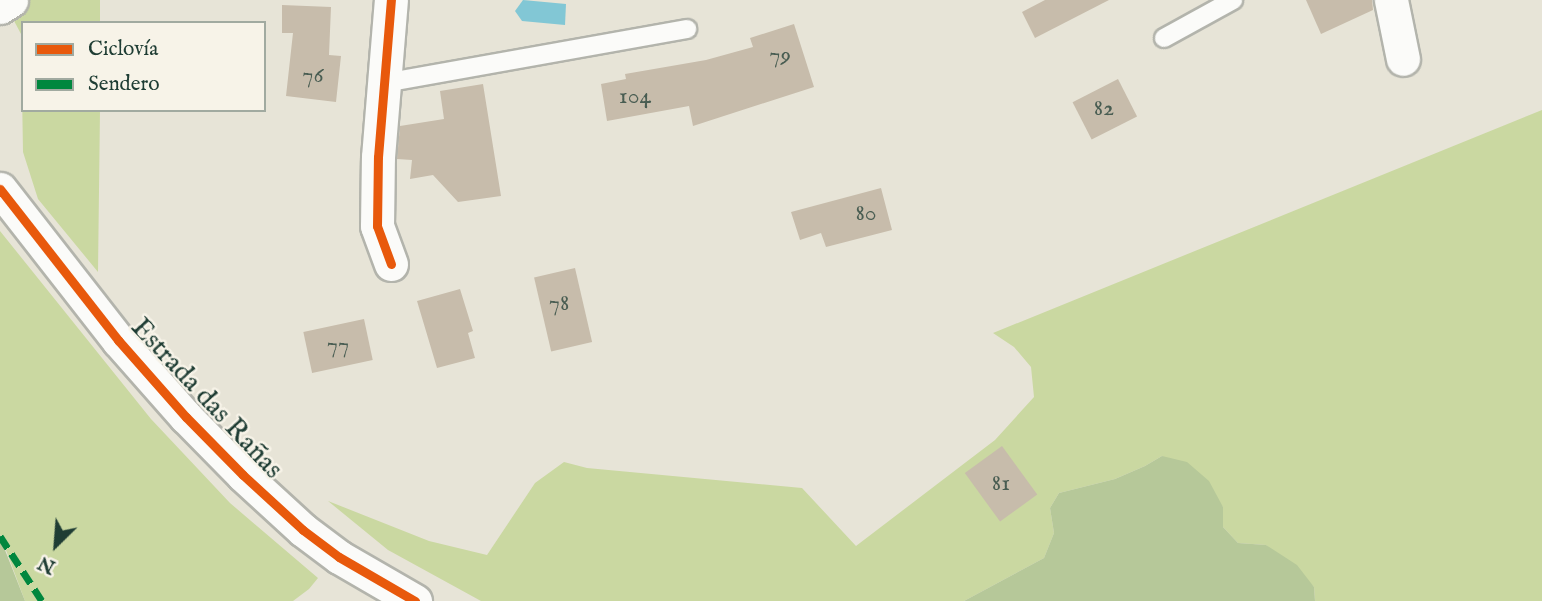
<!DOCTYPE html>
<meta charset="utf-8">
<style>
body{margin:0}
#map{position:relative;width:1542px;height:601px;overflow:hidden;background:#e7e4d7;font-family:"IM FELL English",serif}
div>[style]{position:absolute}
.green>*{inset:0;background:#cad8a1}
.forest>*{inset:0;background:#b6c899}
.water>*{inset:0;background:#82c7d5}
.building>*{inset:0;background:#c7bcab;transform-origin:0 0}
.roads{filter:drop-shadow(2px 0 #b3b4ac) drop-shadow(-2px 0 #b3b4ac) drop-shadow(0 2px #b3b4ac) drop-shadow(0 -2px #b3b4ac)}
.service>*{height:18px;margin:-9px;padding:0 9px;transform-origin:9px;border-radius:9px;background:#fbfbf9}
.minor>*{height:33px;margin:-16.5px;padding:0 16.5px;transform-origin:16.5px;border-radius:16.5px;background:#fbfbf9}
.quiet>*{height:7px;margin-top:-3.5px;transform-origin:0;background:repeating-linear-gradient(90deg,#00873e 0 14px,transparent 0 21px)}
.cycleway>*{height:9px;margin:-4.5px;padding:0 4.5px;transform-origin:4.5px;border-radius:4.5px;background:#e8590c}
span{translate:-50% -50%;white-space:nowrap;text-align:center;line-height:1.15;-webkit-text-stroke:5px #f7f3e8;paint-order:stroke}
.number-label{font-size:24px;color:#495d52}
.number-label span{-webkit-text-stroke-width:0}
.street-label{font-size:28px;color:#1f3d34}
.legend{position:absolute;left:21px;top:21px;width:245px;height:91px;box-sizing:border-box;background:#f7f3e8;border:2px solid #a1aaa0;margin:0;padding:9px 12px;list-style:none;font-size:21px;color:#1f3d34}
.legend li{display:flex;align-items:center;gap:14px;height:35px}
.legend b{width:35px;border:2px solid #a1aaa0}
.north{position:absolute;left:21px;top:510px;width:70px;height:70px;-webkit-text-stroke:5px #f7f3e8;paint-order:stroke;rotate:205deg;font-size:19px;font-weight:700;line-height:28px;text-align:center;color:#1f3d34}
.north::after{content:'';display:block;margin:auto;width:24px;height:32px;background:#1f3d34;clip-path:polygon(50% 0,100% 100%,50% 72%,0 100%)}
</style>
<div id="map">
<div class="green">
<div style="clip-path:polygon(3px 0,100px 0,100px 23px,23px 23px,23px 110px,100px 110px,98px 272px,38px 199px,23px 152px,21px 34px)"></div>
<div style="clip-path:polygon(1542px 110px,1542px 601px,1315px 601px,1314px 587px,1266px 545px,1238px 543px,1223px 527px,1223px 507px,1162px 456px,1145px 466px,1115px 479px,1059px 493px,1050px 508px,1054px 533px,1044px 558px,964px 601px,481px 601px,388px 550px,328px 501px,429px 541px,487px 555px,535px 483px,564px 462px,587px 468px,802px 488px,856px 546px,995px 440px,1034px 397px,1031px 367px,1014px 347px,993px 333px)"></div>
<div style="clip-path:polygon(0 231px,151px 419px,230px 503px,318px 578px,309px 589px,293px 601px,25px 601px,0 534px)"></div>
</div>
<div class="forest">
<div style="clip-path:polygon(1162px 456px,1187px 462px,1209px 481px,1223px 507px,1223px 527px,1238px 543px,1266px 545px,1297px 565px,1314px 587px,1315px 601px,964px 601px,1044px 558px,1054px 533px,1050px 508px,1059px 493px,1115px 479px,1145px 466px)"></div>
<div style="clip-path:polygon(0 534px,3px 545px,25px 601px,0 601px)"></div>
</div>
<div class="water">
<div style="clip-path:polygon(523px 0,566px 4px,565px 25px,522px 21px,515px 11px)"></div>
</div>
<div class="building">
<div style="clip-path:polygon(1045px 0,1109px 0,1035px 38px,1022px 12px)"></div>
<div style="clip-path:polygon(1306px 0,1372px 0,1373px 10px,1321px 34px)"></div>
<div style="clip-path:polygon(282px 5px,331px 7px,329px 55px,341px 56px,336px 102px,286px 96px,293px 33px,282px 33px)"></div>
<div style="clip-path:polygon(794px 24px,814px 87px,693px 126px,689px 106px,607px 121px,601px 84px,626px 79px,625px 74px,706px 60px,753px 47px,750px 38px)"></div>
<div style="left:1118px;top:79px;width:42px;height:51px;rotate:63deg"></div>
<div style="clip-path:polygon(483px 84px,501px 196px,458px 202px,433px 175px,410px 179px,412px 160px,397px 159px,400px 126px,444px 119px,440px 91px)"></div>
<div style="clip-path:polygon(881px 188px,892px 230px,826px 247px,821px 233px,800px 240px,791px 212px)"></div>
<div style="left:575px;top:268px;width:76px;height:42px;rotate:77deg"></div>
<div style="clip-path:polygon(460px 289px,473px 331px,468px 333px,475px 358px,437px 368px,417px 301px)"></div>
<div style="left:364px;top:319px;width:42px;height:62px;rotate:78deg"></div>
<div style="left:1002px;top:446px;width:60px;height:46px;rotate:54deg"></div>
</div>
<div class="roads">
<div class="service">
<div style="left:1164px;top:38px;width:79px;rotate:-28.8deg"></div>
<div style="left:384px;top:83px;width:308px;rotate:-10.1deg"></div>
</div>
<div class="minor">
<div style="left:1391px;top:0;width:60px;rotate:78.5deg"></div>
<div style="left:0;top:7px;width:13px;rotate:-32deg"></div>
<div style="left:0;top:189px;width:192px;rotate:52deg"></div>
<div style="left:118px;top:340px;width:103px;rotate:48.6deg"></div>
<div style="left:186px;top:417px;width:81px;rotate:45.5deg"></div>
<div style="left:243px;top:475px;width:81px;rotate:42.5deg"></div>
<div style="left:303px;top:530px;width:45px;rotate:36.9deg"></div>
<div style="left:339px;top:557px;width:88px;rotate:30.1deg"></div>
<div style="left:391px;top:264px;width:40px;rotate:-110.2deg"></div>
<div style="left:377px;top:226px;width:69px;rotate:-89.2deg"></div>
<div style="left:378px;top:157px;width:158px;rotate:-85.3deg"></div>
</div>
</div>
<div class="quiet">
<div style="left:0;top:536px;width:77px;rotate:57.1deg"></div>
</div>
<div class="cycleway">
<div style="left:0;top:189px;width:192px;rotate:52deg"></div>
<div style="left:118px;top:340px;width:103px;rotate:48.6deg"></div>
<div style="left:186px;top:417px;width:81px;rotate:45.5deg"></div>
<div style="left:243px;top:475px;width:81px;rotate:42.5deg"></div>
<div style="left:303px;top:530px;width:45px;rotate:36.9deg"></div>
<div style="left:339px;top:557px;width:88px;rotate:30.1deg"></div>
<div style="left:391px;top:264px;width:40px;rotate:-110.2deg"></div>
<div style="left:377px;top:226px;width:69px;rotate:-89.2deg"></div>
<div style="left:378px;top:157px;width:158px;rotate:-85.3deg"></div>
</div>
<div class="number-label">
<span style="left:780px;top:56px">79</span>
<span style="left:313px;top:76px">76</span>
<span style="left:635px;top:97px">104</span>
<span style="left:1104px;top:109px">82</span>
<span style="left:866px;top:214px">80</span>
<span style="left:559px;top:304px">78</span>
<span style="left:338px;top:346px">77</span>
<span style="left:1001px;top:484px">81</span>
</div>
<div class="street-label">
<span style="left:206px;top:399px;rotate:47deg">Estrada das Rañas</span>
</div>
<ul class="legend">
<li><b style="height:9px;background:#e8590c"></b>Ciclovía</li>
<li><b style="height:9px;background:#00873e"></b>Sendero</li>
</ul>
<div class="north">N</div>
</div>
